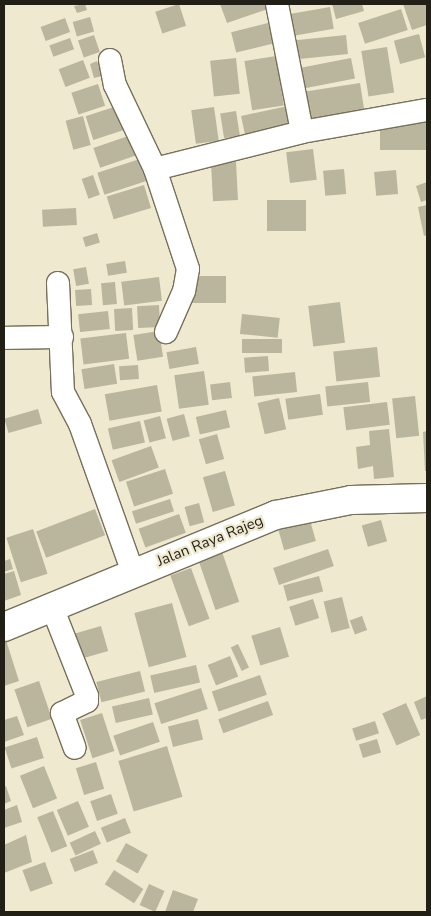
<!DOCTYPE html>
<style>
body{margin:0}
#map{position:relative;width:431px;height:916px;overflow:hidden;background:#efe9d0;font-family:"Nunito Sans",sans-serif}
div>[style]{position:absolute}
.building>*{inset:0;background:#bab59d;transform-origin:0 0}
.roads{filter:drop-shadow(1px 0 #76705b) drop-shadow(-1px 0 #76705b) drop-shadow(0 1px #76705b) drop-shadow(0 -1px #76705b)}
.minor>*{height:22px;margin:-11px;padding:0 11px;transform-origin:11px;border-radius:11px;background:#fff}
.secondary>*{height:28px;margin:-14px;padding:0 14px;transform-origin:14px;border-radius:14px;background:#fff}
span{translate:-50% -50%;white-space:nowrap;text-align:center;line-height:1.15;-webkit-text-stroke:4.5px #efe9d0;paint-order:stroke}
.street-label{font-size:15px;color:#211f16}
.frame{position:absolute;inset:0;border:5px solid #211f16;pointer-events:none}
</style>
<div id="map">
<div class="building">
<div style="clip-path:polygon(85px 4px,87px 10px,77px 13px,74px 6px)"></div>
<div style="left:179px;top:4px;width:23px;height:25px;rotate:72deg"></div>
<div style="clip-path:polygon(220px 4px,266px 4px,268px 9px,227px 23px)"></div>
<div style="clip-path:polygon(332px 4px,362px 4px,364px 11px,336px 19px)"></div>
<div style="clip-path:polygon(403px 4px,427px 4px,427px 25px,412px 30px)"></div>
<div style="left:330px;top:7px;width:22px;height:48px;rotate:80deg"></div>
<div style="left:401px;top:9px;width:22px;height:45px;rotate:72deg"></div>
<div style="left:90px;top:17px;width:15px;height:18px;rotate:74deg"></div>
<div style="left:65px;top:18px;width:15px;height:26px;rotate:70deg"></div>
<div style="left:268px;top:23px;width:21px;height:38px;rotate:76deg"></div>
<div style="left:419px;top:34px;width:24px;height:26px;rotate:75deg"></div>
<div style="left:94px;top:35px;width:18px;height:17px;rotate:71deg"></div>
<div style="left:346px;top:35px;width:19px;height:58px;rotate:84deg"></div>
<div style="left:70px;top:38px;width:12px;height:22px;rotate:70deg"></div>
<div style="left:387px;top:47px;width:46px;height:26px;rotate:81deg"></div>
<div style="left:276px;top:56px;width:50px;height:32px;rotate:81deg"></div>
<div style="left:236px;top:58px;width:36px;height:26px;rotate:84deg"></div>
<div style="left:351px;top:58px;width:21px;height:59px;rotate:79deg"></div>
<div style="left:83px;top:60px;width:19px;height:26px;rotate:69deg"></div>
<div style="clip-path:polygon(97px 61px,102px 76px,94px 78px,90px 64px)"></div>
<div style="left:360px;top:83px;width:30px;height:63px;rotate:81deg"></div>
<div style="left:98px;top:84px;width:23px;height:28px;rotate:72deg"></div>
<div style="left:117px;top:106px;width:25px;height:33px;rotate:72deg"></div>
<div style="left:288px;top:106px;width:24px;height:48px;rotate:78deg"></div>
<div style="left:214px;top:107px;width:34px;height:23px;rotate:82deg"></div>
<div style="left:236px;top:111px;width:25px;height:16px;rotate:81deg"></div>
<div style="left:83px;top:116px;width:30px;height:18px;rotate:75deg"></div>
<div style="left:427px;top:121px;width:29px;height:47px;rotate:90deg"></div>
<div style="left:134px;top:134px;width:21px;height:43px;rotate:71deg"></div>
<div style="left:313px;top:149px;width:31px;height:27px;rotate:83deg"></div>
<div style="left:143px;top:158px;width:23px;height:48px;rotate:72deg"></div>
<div style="left:236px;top:162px;width:38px;height:25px;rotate:87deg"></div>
<div style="left:344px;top:169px;width:25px;height:21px;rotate:85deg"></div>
<div style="left:396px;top:170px;width:24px;height:22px;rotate:85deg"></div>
<div style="left:93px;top:175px;width:21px;height:12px;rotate:71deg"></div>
<div style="clip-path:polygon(427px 182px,427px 200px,421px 202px,416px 186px)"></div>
<div style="left:144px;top:185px;width:24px;height:39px;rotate:73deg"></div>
<div style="left:267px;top:200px;width:39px;height:31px"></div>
<div style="clip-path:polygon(427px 205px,427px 235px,424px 236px,418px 207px)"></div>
<div style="left:76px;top:208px;width:17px;height:34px;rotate:87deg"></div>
<div style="left:97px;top:233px;width:10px;height:15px;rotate:73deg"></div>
<div style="left:125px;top:261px;width:12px;height:19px;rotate:81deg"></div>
<div style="left:86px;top:267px;width:17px;height:13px;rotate:80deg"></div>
<div style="left:192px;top:276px;width:34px;height:27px"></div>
<div style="left:159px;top:277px;width:24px;height:38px;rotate:83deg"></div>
<div style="left:115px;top:282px;width:22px;height:14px;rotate:85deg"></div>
<div style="left:91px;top:289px;width:16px;height:16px;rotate:86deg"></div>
<div style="left:340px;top:302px;width:41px;height:32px;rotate:83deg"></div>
<div style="left:159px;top:305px;width:22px;height:22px;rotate:87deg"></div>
<div style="left:132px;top:308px;width:22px;height:18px;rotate:87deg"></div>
<div style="left:108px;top:311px;width:18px;height:30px;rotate:84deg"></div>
<div style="left:242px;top:314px;width:38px;height:20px;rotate:6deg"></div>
<div style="left:159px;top:331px;width:26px;height:26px;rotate:81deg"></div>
<div style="left:126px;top:333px;width:26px;height:46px;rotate:83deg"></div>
<div style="left:242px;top:339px;width:40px;height:14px"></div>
<div style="left:196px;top:347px;width:17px;height:30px;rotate:80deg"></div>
<div style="left:377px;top:347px;width:30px;height:44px;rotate:84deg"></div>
<div style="left:268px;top:356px;width:15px;height:24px;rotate:86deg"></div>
<div style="left:114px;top:364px;width:20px;height:33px;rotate:81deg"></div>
<div style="left:138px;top:365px;width:14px;height:19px;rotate:86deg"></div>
<div style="left:204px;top:371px;width:34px;height:30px;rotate:82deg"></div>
<div style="left:295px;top:372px;width:20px;height:43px;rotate:84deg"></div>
<div style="left:230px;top:382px;width:16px;height:20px;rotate:83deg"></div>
<div style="left:368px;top:382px;width:20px;height:43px;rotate:84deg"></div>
<div style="left:157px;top:385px;width:27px;height:53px;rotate:80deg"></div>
<div style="left:320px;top:394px;width:21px;height:35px;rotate:82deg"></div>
<div style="left:415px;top:396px;width:40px;height:23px;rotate:84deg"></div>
<div style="left:279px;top:398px;width:32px;height:22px;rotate:77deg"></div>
<div style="left:387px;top:402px;width:23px;height:44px;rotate:83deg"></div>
<div style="left:38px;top:409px;width:15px;height:35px;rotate:74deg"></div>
<div style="left:226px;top:410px;width:18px;height:31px;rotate:77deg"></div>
<div style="left:184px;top:414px;width:23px;height:18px;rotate:75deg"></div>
<div style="left:160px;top:416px;width:23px;height:17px;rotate:75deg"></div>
<div style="left:140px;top:421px;width:22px;height:33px;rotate:77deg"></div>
<div style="clip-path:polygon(389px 429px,394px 477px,374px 479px,373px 466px,358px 469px,356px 447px,370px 445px,369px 431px)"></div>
<div style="clip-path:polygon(427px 431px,427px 471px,425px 471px,423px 432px)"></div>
<div style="left:217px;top:434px;width:26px;height:19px;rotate:74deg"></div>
<div style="left:151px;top:446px;width:23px;height:42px;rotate:70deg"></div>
<div style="left:165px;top:469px;width:26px;height:41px;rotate:72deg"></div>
<div style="left:225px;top:471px;width:36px;height:23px;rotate:74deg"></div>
<div style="left:170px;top:499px;width:13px;height:40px;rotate:72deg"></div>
<div style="left:199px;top:503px;width:20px;height:15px;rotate:75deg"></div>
<div style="left:95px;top:509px;width:28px;height:63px;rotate:69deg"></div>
<div style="left:179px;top:514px;width:20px;height:43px;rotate:70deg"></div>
<div style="left:309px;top:517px;width:25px;height:33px;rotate:74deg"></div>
<div style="left:381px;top:520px;width:22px;height:20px;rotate:74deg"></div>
<div style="left:33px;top:529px;width:47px;height:28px;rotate:72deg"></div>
<div style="left:220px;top:546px;width:59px;height:25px;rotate:71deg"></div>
<div style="left:328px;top:549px;width:18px;height:58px;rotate:71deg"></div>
<div style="clip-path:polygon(10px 559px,13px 569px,4px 572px,4px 561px)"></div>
<div style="left:191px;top:568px;width:54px;height:22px;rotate:70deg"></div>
<div style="clip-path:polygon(14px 571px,21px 595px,4px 601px,4px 574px)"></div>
<div style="left:319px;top:576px;width:16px;height:37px;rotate:75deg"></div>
<div style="left:342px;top:597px;width:32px;height:19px;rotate:76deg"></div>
<div style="left:313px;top:599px;width:20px;height:25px;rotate:72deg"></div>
<div style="left:172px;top:603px;width:56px;height:39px;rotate:75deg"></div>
<div style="left:362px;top:616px;width:15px;height:13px;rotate:70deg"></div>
<div style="left:101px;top:626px;width:26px;height:28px;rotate:74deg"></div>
<div style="left:280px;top:627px;width:31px;height:30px;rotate:73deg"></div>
<div style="clip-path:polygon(5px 637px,19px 681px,4px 686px,4px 638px)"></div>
<div style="left:238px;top:644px;width:26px;height:8px;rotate:65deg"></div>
<div style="left:230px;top:656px;width:22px;height:24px;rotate:68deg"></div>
<div style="left:196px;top:665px;width:18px;height:47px;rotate:77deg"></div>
<div style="left:140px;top:671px;width:21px;height:45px;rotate:76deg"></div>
<div style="left:260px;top:675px;width:21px;height:51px;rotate:71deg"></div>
<div style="left:39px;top:681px;width:40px;height:26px;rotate:71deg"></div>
<div style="left:201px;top:688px;width:22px;height:49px;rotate:72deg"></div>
<div style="clip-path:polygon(427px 696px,427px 718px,421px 720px,414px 702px)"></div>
<div style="left:149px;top:698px;width:17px;height:38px;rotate:77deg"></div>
<div style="left:268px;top:701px;width:15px;height:53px;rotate:70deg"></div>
<div style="left:406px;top:703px;width:35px;height:26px;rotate:66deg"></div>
<div style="left:102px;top:713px;width:40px;height:23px;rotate:72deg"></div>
<div style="clip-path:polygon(17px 716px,24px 735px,4px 742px,4px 720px)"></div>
<div style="left:198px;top:719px;width:21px;height:31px;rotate:76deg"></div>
<div style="left:375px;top:721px;width:13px;height:24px;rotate:72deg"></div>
<div style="left:153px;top:722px;width:21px;height:42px;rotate:71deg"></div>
<div style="left:37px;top:737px;width:22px;height:34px;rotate:72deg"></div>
<div style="left:377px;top:739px;width:14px;height:19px;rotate:73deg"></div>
<div style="left:167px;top:746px;width:53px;height:51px;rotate:73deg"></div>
<div style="left:96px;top:762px;width:28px;height:21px;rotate:73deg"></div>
<div style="left:44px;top:766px;width:35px;height:26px;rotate:68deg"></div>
<div style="clip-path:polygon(6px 786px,11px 801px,4px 804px,4px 787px)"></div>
<div style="left:111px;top:794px;width:21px;height:22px;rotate:71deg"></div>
<div style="left:78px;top:801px;width:28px;height:23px;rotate:67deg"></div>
<div style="clip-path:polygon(17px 805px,22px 822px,4px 828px,4px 810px)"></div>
<div style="left:53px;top:811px;width:38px;height:17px;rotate:68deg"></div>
<div style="left:125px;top:818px;width:16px;height:26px;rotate:68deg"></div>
<div style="left:95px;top:831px;width:14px;height:28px;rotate:65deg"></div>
<div style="clip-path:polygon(26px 835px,32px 862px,4px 873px,4px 845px)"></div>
<div style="left:126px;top:843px;width:25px;height:21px;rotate:29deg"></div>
<div style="left:93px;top:850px;width:14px;height:25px;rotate:69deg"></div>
<div style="left:45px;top:862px;width:23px;height:24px;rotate:70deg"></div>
<div style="left:114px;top:870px;width:35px;height:17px;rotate:33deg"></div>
<div style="left:149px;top:884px;width:17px;height:23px;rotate:24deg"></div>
<div style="clip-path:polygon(173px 890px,198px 899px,193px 912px,165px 912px)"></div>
</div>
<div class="roads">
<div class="minor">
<div style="left:277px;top:4px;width:130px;rotate:78.9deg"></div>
<div style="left:110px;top:60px;width:25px;rotate:79deg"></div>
<div style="left:115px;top:85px;width:93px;rotate:64.5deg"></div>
<div style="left:155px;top:169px;width:105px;rotate:71.7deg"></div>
<div style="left:188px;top:269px;width:22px;rotate:100deg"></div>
<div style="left:184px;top:291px;width:45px;rotate:113.7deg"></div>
<div style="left:155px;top:169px;width:152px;rotate:-14.1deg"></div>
<div style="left:302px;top:132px;width:127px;rotate:-10deg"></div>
<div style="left:58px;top:283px;width:109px;rotate:87.4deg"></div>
<div style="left:63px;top:392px;width:36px;rotate:62deg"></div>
<div style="left:80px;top:424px;width:158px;rotate:70.4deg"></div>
<div style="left:4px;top:338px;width:58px;rotate:-1deg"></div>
<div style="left:52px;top:607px;width:96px;rotate:68.5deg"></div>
<div style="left:87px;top:696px;width:5px;rotate:90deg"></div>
<div style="left:87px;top:701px;width:28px;rotate:154deg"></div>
<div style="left:62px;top:713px;width:37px;rotate:70deg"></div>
</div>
<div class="secondary">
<div style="left:4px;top:627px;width:294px;rotate:-22.4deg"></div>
<div style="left:276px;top:515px;width:76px;rotate:-11.3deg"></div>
<div style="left:351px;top:500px;width:76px;rotate:-1.5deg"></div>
</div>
</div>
<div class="street-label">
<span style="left:210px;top:541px;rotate:-22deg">Jalan Raya Rajeg</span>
</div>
<div class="frame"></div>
</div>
